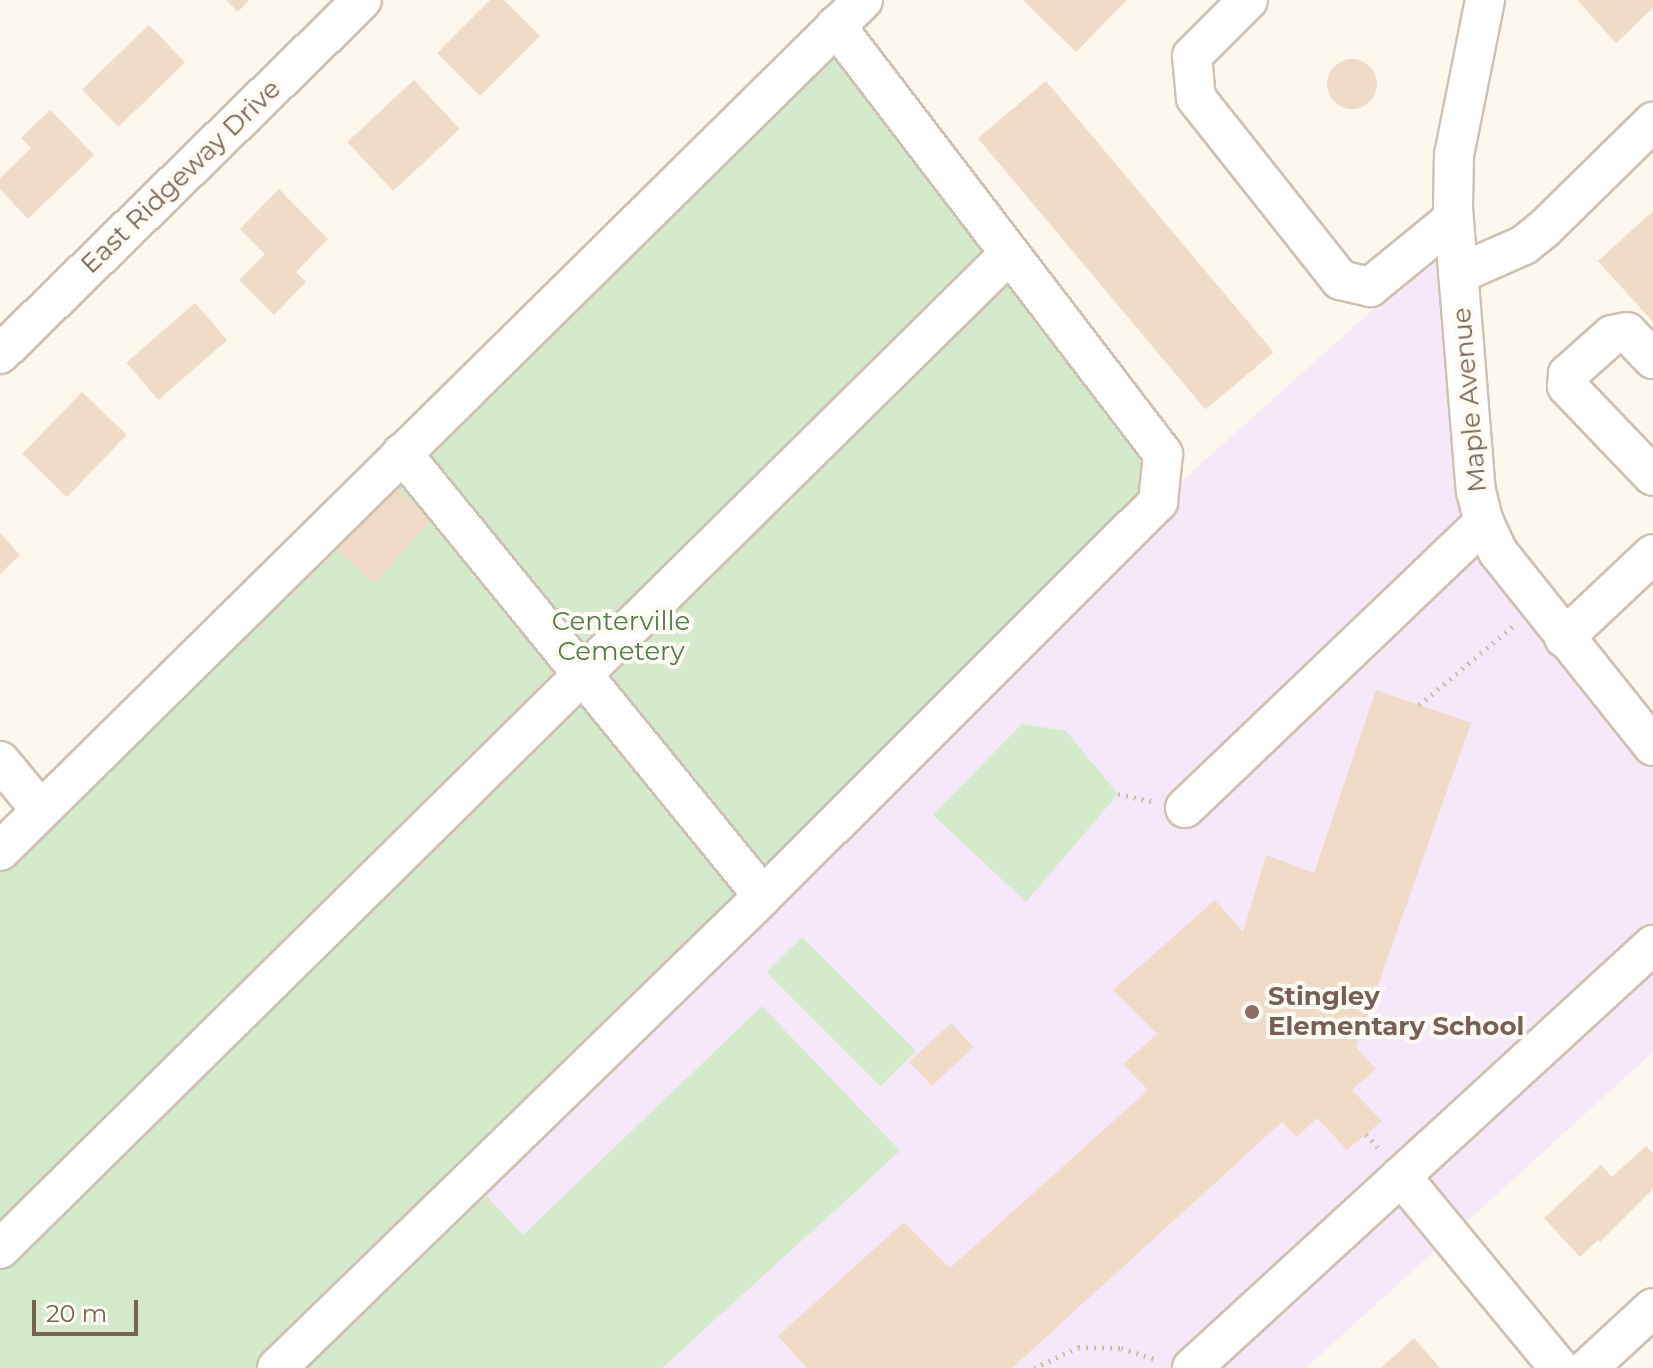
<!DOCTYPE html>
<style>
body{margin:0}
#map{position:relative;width:1653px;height:1368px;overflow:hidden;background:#fcf8ed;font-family:Montserrat,sans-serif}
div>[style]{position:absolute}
.education>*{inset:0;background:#f5e9f9}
.green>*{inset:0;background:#d4eacb;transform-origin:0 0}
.building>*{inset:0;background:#f0dbc6;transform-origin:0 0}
.round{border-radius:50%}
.path>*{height:5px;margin-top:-2.5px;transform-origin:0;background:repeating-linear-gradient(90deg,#d6bfa8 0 2px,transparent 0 8px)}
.roads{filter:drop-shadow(2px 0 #cec1b2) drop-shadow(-2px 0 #cec1b2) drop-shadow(0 2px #cec1b2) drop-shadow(0 -2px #cec1b2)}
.minor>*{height:38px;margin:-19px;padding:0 19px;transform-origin:19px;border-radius:19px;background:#fff}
.dots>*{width:22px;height:22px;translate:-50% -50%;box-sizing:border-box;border:4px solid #fefbf4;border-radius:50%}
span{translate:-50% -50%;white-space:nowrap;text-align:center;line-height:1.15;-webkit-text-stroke:8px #fefbf4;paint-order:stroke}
.street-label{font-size:26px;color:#776250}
.park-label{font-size:26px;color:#527c48}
.education-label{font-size:26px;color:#785e54;font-weight:700}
.left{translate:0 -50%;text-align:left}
.scale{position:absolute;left:32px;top:1300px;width:106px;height:36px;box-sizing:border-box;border:4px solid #776250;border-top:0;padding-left:10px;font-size:24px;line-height:28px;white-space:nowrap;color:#776250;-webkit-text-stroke:6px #fefbf4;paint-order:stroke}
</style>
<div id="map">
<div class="education">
<div style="clip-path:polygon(1455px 236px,1476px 491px,1653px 746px,1653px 1052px,1306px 1368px,275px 1368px,1158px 502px)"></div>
</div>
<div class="green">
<div style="clip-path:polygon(836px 26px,1163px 454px,1158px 502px,472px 1180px,523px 1235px,762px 1006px,900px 1151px,662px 1368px,0 1368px,0 851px)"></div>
<div style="clip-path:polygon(1022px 724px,1066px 731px,1118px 794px,1026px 902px,933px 815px)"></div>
<div style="left:802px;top:937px;width:161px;height:50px;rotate:45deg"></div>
</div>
<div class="building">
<div style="clip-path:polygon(226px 0,249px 0,238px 12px)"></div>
<div style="clip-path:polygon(490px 0,504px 0,540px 36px,480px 96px,437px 53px)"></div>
<div style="clip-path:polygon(1023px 0,1127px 0,1076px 52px)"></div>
<div style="clip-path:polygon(1577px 0,1653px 0,1653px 8px,1616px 43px)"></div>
<div style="left:149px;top:25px;width:52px;height:93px;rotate:46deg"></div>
<div class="round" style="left:1327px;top:59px;width:50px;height:50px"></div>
<div style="left:414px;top:80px;width:67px;height:91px;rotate:47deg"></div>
<div style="left:1046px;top:81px;width:354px;height:89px;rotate:50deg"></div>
<div style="clip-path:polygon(50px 110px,94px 155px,28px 219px,0 189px,0 178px,31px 148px,21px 138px)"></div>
<div style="clip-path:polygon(279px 189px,328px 239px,296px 272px,306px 282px,274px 315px,239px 280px,265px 254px,240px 229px)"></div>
<div style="clip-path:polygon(1653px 211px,1653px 322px,1598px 261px)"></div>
<div style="left:195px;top:303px;width:49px;height:91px;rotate:49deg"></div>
<div style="left:82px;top:392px;width:62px;height:86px;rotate:44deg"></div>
<div style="left:391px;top:484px;width:54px;height:85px;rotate:42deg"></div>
<div style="clip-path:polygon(0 533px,20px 555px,0 574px)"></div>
<div style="clip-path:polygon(1376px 690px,1471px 723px,1356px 1047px,1376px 1069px,1352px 1090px,1382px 1121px,1347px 1150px,1317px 1118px,1297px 1137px,1282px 1122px,1012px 1368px,807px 1368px,778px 1336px,904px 1222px,950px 1268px,1148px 1090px,1123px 1064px,1157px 1034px,1113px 990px,1215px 900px,1243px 932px,1266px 855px,1314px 873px)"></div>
<div style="left:951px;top:1023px;width:33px;height:57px;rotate:47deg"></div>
<div style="clip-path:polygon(1646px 1146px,1653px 1153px,1653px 1189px,1600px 1242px,1598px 1240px,1580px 1257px,1544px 1218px,1601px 1165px,1612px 1177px)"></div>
<div style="clip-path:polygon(1414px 1338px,1440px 1368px,1381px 1368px)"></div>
</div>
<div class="path">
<div style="left:1419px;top:705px;width:123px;rotate:-40deg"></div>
<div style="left:1118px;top:794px;width:35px;rotate:12deg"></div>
<div style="left:1366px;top:1134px;width:21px;rotate:49deg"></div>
<div style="left:1034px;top:1368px;width:49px;rotate:-25.5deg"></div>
<div style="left:1078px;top:1347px;width:43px;rotate:1.3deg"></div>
<div style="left:1121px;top:1348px;width:39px;rotate:18deg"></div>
</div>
<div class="roads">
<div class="minor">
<div style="left:1248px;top:0;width:79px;rotate:135deg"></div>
<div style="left:1192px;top:56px;width:42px;rotate:84.6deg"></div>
<div style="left:1196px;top:98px;width:232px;rotate:51.6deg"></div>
<div style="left:1340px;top:280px;width:31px;rotate:13deg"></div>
<div style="left:1370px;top:287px;width:107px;rotate:-39.3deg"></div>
<div style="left:1485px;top:0;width:158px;rotate:101.3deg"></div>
<div style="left:1454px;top:155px;width:53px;rotate:91.1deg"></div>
<div style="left:1453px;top:208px;width:284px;rotate:85.4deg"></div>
<div style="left:1476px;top:491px;width:32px;rotate:76deg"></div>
<div style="left:1484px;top:522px;width:33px;rotate:65deg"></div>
<div style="left:1498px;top:552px;width:248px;rotate:51.4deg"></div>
<div style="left:1458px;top:274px;width:72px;rotate:-23.7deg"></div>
<div style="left:1524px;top:245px;width:26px;rotate:-39deg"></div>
<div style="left:1544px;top:229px;width:153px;rotate:-44.5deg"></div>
<div style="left:0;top:354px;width:506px;rotate:-44.36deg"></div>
<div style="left:1653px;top:359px;width:37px;rotate:-134deg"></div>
<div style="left:1627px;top:332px;width:15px;rotate:169deg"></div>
<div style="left:1612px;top:335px;width:59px;rotate:138.4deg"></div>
<div style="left:1568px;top:374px;width:12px;rotate:95deg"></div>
<div style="left:1567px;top:386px;width:124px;rotate:46.3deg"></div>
<div style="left:402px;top:453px;width:571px;rotate:50.82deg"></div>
<div style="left:1564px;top:638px;width:122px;rotate:-43.3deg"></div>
<div style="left:0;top:761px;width:62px;rotate:50.2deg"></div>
<div style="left:1185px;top:808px;width:414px;rotate:-43.7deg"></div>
<div style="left:0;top:851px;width:1212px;rotate:-44.6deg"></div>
<div style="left:1401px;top:1176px;width:249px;rotate:50.5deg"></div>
<div style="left:0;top:1249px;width:1418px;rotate:-44.6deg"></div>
<div style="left:277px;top:1368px;width:677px;rotate:-44.16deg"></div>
<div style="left:763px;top:896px;width:558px;rotate:-44.93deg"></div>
<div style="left:1158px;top:502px;width:48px;rotate:-84.1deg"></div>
<div style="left:1163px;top:454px;width:539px;rotate:-127.38deg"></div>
<div style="left:1192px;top:1368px;width:626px;rotate:-42.54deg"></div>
<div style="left:1588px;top:1368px;width:88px;rotate:-42.7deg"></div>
</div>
</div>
<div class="dots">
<div style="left:1252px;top:1012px;background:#8d6e63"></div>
</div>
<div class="street-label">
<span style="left:181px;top:177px;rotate:-44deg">East Ridgeway Drive</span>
<span style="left:1470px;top:400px;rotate:-95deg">Maple Avenue</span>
</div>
<div class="park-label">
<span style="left:621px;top:637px">Centerville<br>Cemetery</span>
</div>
<div class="education-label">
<span class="left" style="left:1268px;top:1012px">Stingley<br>Elementary School</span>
</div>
<div class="scale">20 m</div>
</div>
